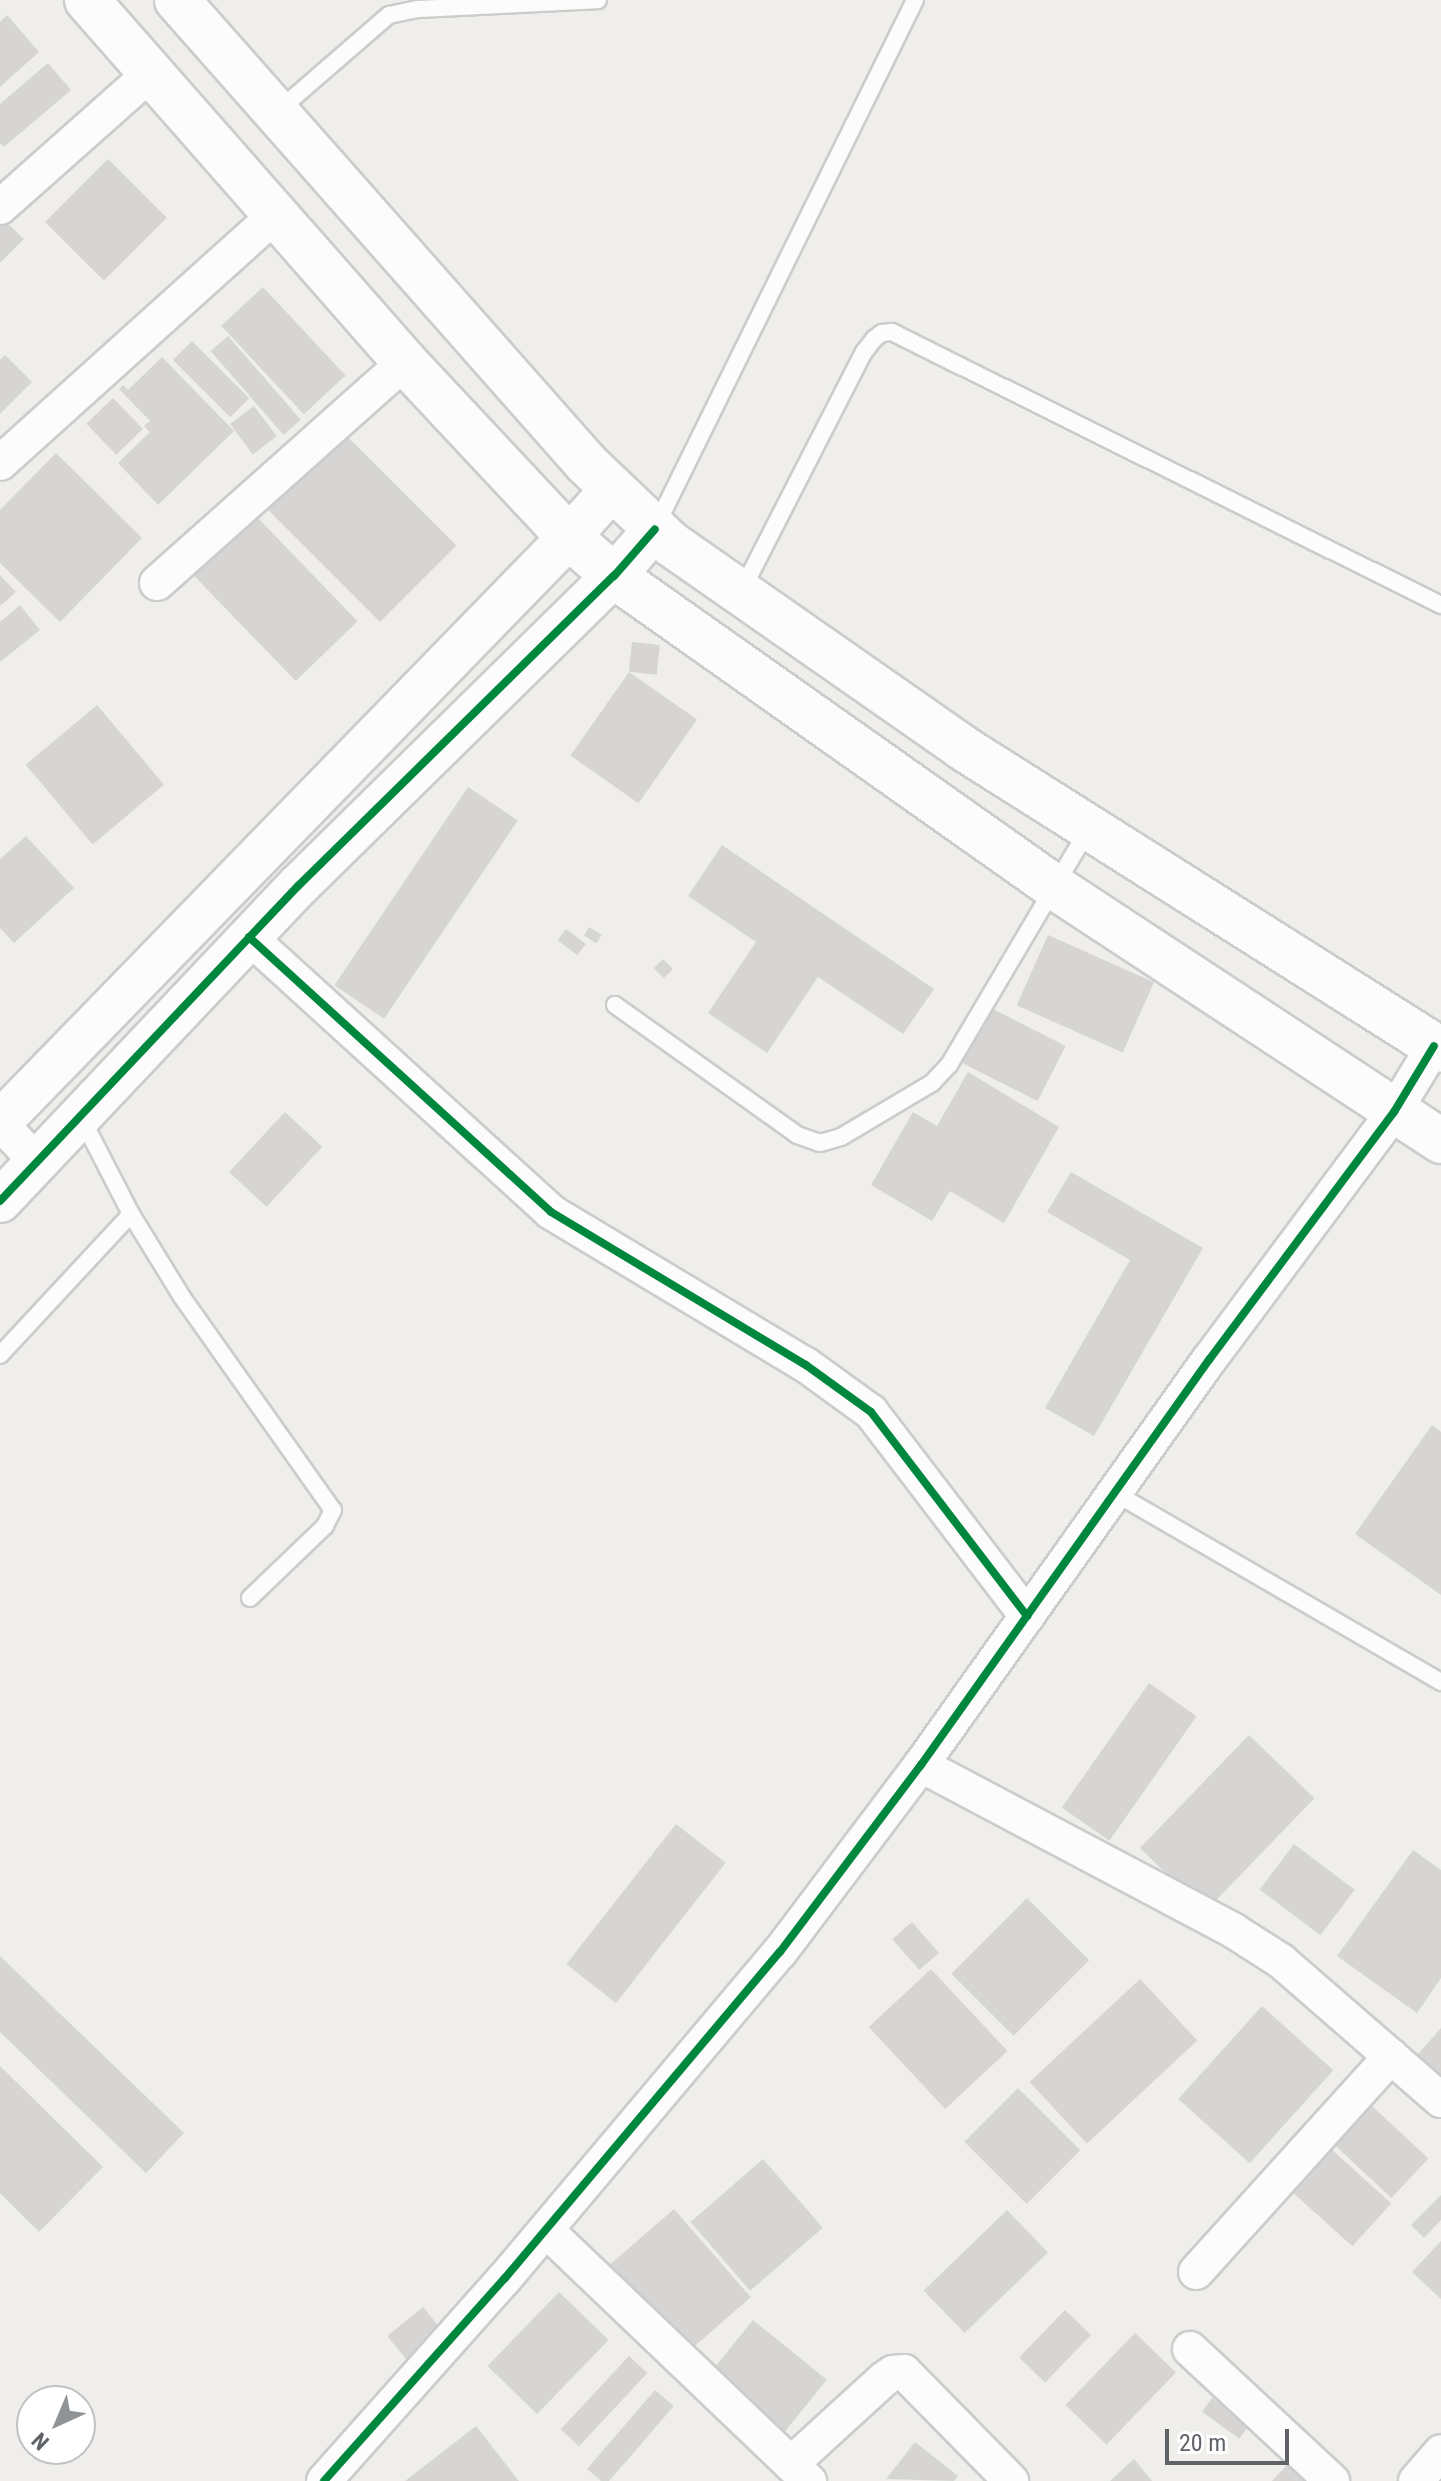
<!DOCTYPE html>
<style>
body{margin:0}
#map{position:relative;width:1441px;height:2481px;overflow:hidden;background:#efeeea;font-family:"Roboto Condensed",sans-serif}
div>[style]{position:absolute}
.building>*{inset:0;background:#d6d5d3;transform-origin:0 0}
.roads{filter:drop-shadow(2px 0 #cbcccc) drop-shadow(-2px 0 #cbcccc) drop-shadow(0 2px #cbcccc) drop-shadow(0 -2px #cbcccc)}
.service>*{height:16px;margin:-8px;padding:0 8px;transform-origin:8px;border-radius:8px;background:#fdfcfc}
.minor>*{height:34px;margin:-17px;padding:0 17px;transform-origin:17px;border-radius:17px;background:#fdfcfc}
.tertiary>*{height:42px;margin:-21px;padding:0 21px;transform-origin:21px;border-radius:21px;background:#fdfcfc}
.secondary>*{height:44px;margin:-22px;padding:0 22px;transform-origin:22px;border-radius:22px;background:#fdfcfc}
.cycleway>*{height:8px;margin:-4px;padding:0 4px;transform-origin:4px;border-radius:4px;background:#00873e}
span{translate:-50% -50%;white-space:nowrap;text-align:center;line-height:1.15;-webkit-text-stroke:8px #fff;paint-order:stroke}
.north{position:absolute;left:16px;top:2385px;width:80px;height:80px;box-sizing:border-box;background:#fff;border:2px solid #bfc1c3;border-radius:50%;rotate:224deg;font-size:22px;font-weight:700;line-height:32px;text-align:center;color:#5f6368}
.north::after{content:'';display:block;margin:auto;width:28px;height:36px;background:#919496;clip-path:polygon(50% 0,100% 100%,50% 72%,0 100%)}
.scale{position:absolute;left:1165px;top:2429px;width:124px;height:36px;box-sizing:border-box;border:4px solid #5f6368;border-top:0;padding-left:10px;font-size:24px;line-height:28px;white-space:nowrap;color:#5f6368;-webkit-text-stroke:6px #fff;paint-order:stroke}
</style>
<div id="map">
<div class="building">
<div style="clip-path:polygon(7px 15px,39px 52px,0 87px,0 22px)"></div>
<div style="clip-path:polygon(48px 63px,71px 90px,4px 147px,0 143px,0 104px)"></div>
<div style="left:108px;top:159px;width:83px;height:89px;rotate:45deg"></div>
<div style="clip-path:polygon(0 216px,24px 239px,0 263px)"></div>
<div style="left:263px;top:287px;width:121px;height:57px;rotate:47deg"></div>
<div style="left:228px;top:336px;width:111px;height:23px;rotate:49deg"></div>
<div style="left:192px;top:341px;width:81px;height:27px;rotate:45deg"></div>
<div style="clip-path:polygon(5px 355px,32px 382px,0 414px,0 360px)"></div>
<div style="clip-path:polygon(162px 357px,234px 431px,158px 505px,118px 463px,150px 432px,144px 426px,150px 421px,119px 389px,123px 385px,128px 390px)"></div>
<div style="left:113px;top:398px;width:43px;height:37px;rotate:46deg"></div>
<div style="left:254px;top:406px;width:38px;height:30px;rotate:53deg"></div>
<div style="left:339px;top:428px;width:166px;height:108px;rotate:45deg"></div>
<div style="clip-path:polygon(56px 453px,142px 538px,60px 622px,0 563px,0 510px)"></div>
<div style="left:252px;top:512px;width:152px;height:86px;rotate:46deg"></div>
<div style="clip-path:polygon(0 575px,16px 592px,0 606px)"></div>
<div style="clip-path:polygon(20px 605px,40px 630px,0 662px,0 622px)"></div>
<div style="left:632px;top:642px;width:28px;height:30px;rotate:6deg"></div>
<div style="left:629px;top:672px;width:83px;height:102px;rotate:35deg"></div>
<div style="left:97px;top:705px;width:104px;height:93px;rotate:50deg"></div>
<div style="left:468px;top:787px;width:60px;height:239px;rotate:34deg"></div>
<div style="clip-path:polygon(26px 836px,74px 888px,14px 943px,0 928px,0 859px)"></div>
<div style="clip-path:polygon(722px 845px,934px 989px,903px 1034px,818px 977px,767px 1053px,708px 1013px,756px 942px,688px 896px)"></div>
<div style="left:589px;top:927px;width:15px;height:10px;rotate:32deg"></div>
<div style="left:566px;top:929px;width:25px;height:14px;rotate:37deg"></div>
<div style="left:1048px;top:935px;width:116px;height:77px;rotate:24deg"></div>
<div style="left:663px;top:959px;width:14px;height:13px;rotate:45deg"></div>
<div style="left:989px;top:1007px;width:86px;height:62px;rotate:27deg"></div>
<div style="clip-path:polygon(968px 1072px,1059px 1127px,1004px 1223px,950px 1191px,932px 1221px,871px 1185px,913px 1112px,937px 1126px)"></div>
<div style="left:285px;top:1112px;width:51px;height:82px;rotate:43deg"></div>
<div style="clip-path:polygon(1071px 1172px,1203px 1248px,1094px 1436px,1045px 1408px,1130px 1260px,1047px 1212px)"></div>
<div style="clip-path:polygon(1432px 1425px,1441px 1432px,1441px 1595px,1355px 1534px)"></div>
<div style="left:1149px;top:1683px;width:58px;height:152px;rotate:35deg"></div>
<div style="left:1249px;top:1735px;width:91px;height:157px;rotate:44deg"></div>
<div style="left:676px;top:1824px;width:63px;height:178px;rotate:38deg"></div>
<div style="left:1294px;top:1844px;width:76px;height:57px;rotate:37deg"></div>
<div style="clip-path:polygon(1413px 1850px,1441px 1870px,1441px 1978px,1417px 2013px,1337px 1956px)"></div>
<div style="left:1027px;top:1898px;width:88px;height:107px;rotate:45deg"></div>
<div style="left:912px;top:1922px;width:41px;height:26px;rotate:49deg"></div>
<div style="clip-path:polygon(0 1956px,184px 2133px,146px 2173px,0 2032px)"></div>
<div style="left:931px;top:1969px;width:112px;height:85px;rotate:47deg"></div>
<div style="left:1140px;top:1979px;width:84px;height:151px;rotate:47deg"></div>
<div style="left:1262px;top:2006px;width:96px;height:125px;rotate:42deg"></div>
<div style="clip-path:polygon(1441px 2028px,1441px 2086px,1412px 2061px)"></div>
<div style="clip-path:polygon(0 2066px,103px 2167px,39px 2232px,0 2193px)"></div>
<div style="left:1018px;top:2088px;width:88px;height:76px;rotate:45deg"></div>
<div style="left:1372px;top:2106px;width:77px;height:54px;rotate:43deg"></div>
<div style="left:1331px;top:2149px;width:81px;height:58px;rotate:42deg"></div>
<div style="left:763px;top:2159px;width:91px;height:96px;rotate:49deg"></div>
<div style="clip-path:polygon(1441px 2195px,1441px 2220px,1424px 2238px,1411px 2225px)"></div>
<div style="left:674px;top:2209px;width:117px;height:90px;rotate:49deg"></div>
<div style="left:1007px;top:2210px;width:59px;height:116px;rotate:46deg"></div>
<div style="clip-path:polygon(1441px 2241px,1441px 2299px,1412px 2272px)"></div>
<div style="left:559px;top:2292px;width:69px;height:103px;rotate:44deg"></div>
<div style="left:423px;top:2307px;width:33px;height:46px;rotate:51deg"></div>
<div style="left:1065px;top:2310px;width:36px;height:66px;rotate:44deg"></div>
<div style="left:753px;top:2320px;width:95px;height:73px;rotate:39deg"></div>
<div style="left:1135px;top:2333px;width:57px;height:100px;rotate:44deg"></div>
<div style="left:629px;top:2356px;width:25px;height:100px;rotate:43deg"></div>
<div style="clip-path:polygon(655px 2390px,674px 2406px,609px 2481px,601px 2481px,587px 2469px)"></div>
<div style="left:1212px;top:2398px;width:46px;height:17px;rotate:36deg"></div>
<div style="clip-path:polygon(476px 2426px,519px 2481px,405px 2481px)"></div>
<div style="clip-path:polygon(915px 2442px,958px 2476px,954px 2481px,886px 2479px)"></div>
<div style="clip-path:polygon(1134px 2459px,1152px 2481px,1110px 2481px)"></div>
<div style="clip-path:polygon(1287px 2465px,1305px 2481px,1272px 2481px)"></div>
</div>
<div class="roads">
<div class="service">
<div style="left:278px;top:111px;width:147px;rotate:-40.9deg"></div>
<div style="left:389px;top:15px;width:29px;rotate:-12deg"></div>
<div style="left:417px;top:9px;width:181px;rotate:-2.8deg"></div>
<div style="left:656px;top:526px;width:586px;rotate:-63.78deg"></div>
<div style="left:742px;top:590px;width:267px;rotate:-62.9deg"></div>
<div style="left:864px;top:352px;width:16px;rotate:-52deg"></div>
<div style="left:874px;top:339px;width:10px;rotate:-37deg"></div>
<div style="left:882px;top:333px;width:10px;rotate:-6deg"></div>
<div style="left:892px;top:332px;width:613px;rotate:26.44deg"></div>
<div style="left:615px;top:1005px;width:224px;rotate:35.5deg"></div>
<div style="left:797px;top:1135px;width:24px;rotate:19deg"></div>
<div style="left:820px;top:1143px;width:22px;rotate:-16deg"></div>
<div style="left:841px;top:1137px;width:106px;rotate:-30.7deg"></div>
<div style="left:932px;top:1083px;width:25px;rotate:-47deg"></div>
<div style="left:949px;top:1065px;width:273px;rotate:-59.4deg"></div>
<div style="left:81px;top:1117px;width:109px;rotate:62.7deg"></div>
<div style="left:131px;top:1214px;width:97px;rotate:58.4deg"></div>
<div style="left:182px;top:1297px;width:261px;rotate:54.7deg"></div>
<div style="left:333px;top:1510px;width:18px;rotate:117deg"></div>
<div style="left:325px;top:1526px;width:104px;rotate:136.2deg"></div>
<div style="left:0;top:1355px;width:192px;rotate:-47.1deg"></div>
<div style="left:1115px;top:1493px;width:377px;rotate:30.1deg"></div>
</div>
<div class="minor">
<div style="left:0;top:207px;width:203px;rotate:-41.6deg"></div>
<div style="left:0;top:463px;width:370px;rotate:-42deg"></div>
<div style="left:157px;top:583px;width:332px;rotate:-41.7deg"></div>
<div style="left:249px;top:937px;width:408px;rotate:42.3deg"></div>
<div style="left:551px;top:1212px;width:297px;rotate:31deg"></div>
<div style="left:806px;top:1365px;width:80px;rotate:35.9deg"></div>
<div style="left:871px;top:1412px;width:257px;rotate:52.6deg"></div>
<div style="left:0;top:1123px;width:54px;rotate:46.5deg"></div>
<div style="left:921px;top:1765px;width:354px;rotate:27.9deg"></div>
<div style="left:1234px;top:1931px;width:56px;rotate:32.6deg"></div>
<div style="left:1281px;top:1961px;width:212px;rotate:41deg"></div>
<div style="left:546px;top:2230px;width:364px;rotate:43.7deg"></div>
<div style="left:1196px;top:2272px;width:291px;rotate:-47.9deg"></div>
<div style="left:1190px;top:2349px;width:194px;rotate:42.9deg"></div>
<div style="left:791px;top:2464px;width:126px;rotate:-42.4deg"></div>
<div style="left:884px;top:2379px;width:11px;rotate:-34deg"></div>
<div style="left:893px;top:2373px;width:11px;rotate:-5deg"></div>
<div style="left:904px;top:2372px;width:153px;rotate:45.5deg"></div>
<div style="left:324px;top:2481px;width:272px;rotate:-48.3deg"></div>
<div style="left:505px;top:2278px;width:426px;rotate:-49.9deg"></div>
<div style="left:780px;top:1952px;width:234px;rotate:-53deg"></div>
<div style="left:921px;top:1765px;width:497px;rotate:-54.6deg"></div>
<div style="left:1209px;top:1360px;width:309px;rotate:-53.3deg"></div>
<div style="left:1394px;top:1112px;width:77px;rotate:-58.8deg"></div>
<div style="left:1416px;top:2481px;width:38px;rotate:-49deg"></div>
</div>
<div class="tertiary">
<div style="left:0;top:1122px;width:816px;rotate:-45.79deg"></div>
<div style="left:569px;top:537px;width:64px;rotate:-48.1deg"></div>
<div style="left:0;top:1201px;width:434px;rotate:-46.6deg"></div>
<div style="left:298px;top:886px;width:443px;rotate:-44.5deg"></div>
<div style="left:614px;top:576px;width:62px;rotate:-48.9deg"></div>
</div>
<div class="secondary">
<div style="left:87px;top:0;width:482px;rotate:48.7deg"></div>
<div style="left:405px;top:362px;width:240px;rotate:46.9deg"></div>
<div style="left:569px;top:537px;width:60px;rotate:40.9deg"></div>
<div style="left:614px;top:576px;width:541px;rotate:35.22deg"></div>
<div style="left:1056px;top:888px;width:461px;rotate:33.3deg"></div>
<div style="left:177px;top:0;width:618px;rotate:48.54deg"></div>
<div style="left:586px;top:463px;width:117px;rotate:43.6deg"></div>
<div style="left:671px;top:544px;width:356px;rotate:34.9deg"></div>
<div style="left:963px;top:748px;width:565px;rotate:32.28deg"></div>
</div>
</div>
<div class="cycleway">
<div style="left:249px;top:937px;width:408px;rotate:42.3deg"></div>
<div style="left:551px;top:1212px;width:297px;rotate:31deg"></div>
<div style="left:806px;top:1365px;width:80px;rotate:35.9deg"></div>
<div style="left:871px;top:1412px;width:257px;rotate:52.6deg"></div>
<div style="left:0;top:1201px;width:434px;rotate:-46.6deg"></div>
<div style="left:298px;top:886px;width:443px;rotate:-44.5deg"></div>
<div style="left:614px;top:576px;width:62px;rotate:-48.9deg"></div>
<div style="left:324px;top:2481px;width:272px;rotate:-48.3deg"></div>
<div style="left:505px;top:2278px;width:426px;rotate:-49.9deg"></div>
<div style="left:780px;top:1952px;width:234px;rotate:-53deg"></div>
<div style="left:921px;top:1765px;width:497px;rotate:-54.6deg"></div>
<div style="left:1209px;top:1360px;width:309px;rotate:-53.3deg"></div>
<div style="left:1394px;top:1112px;width:77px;rotate:-58.8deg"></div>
</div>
<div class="north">N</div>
<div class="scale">20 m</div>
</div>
